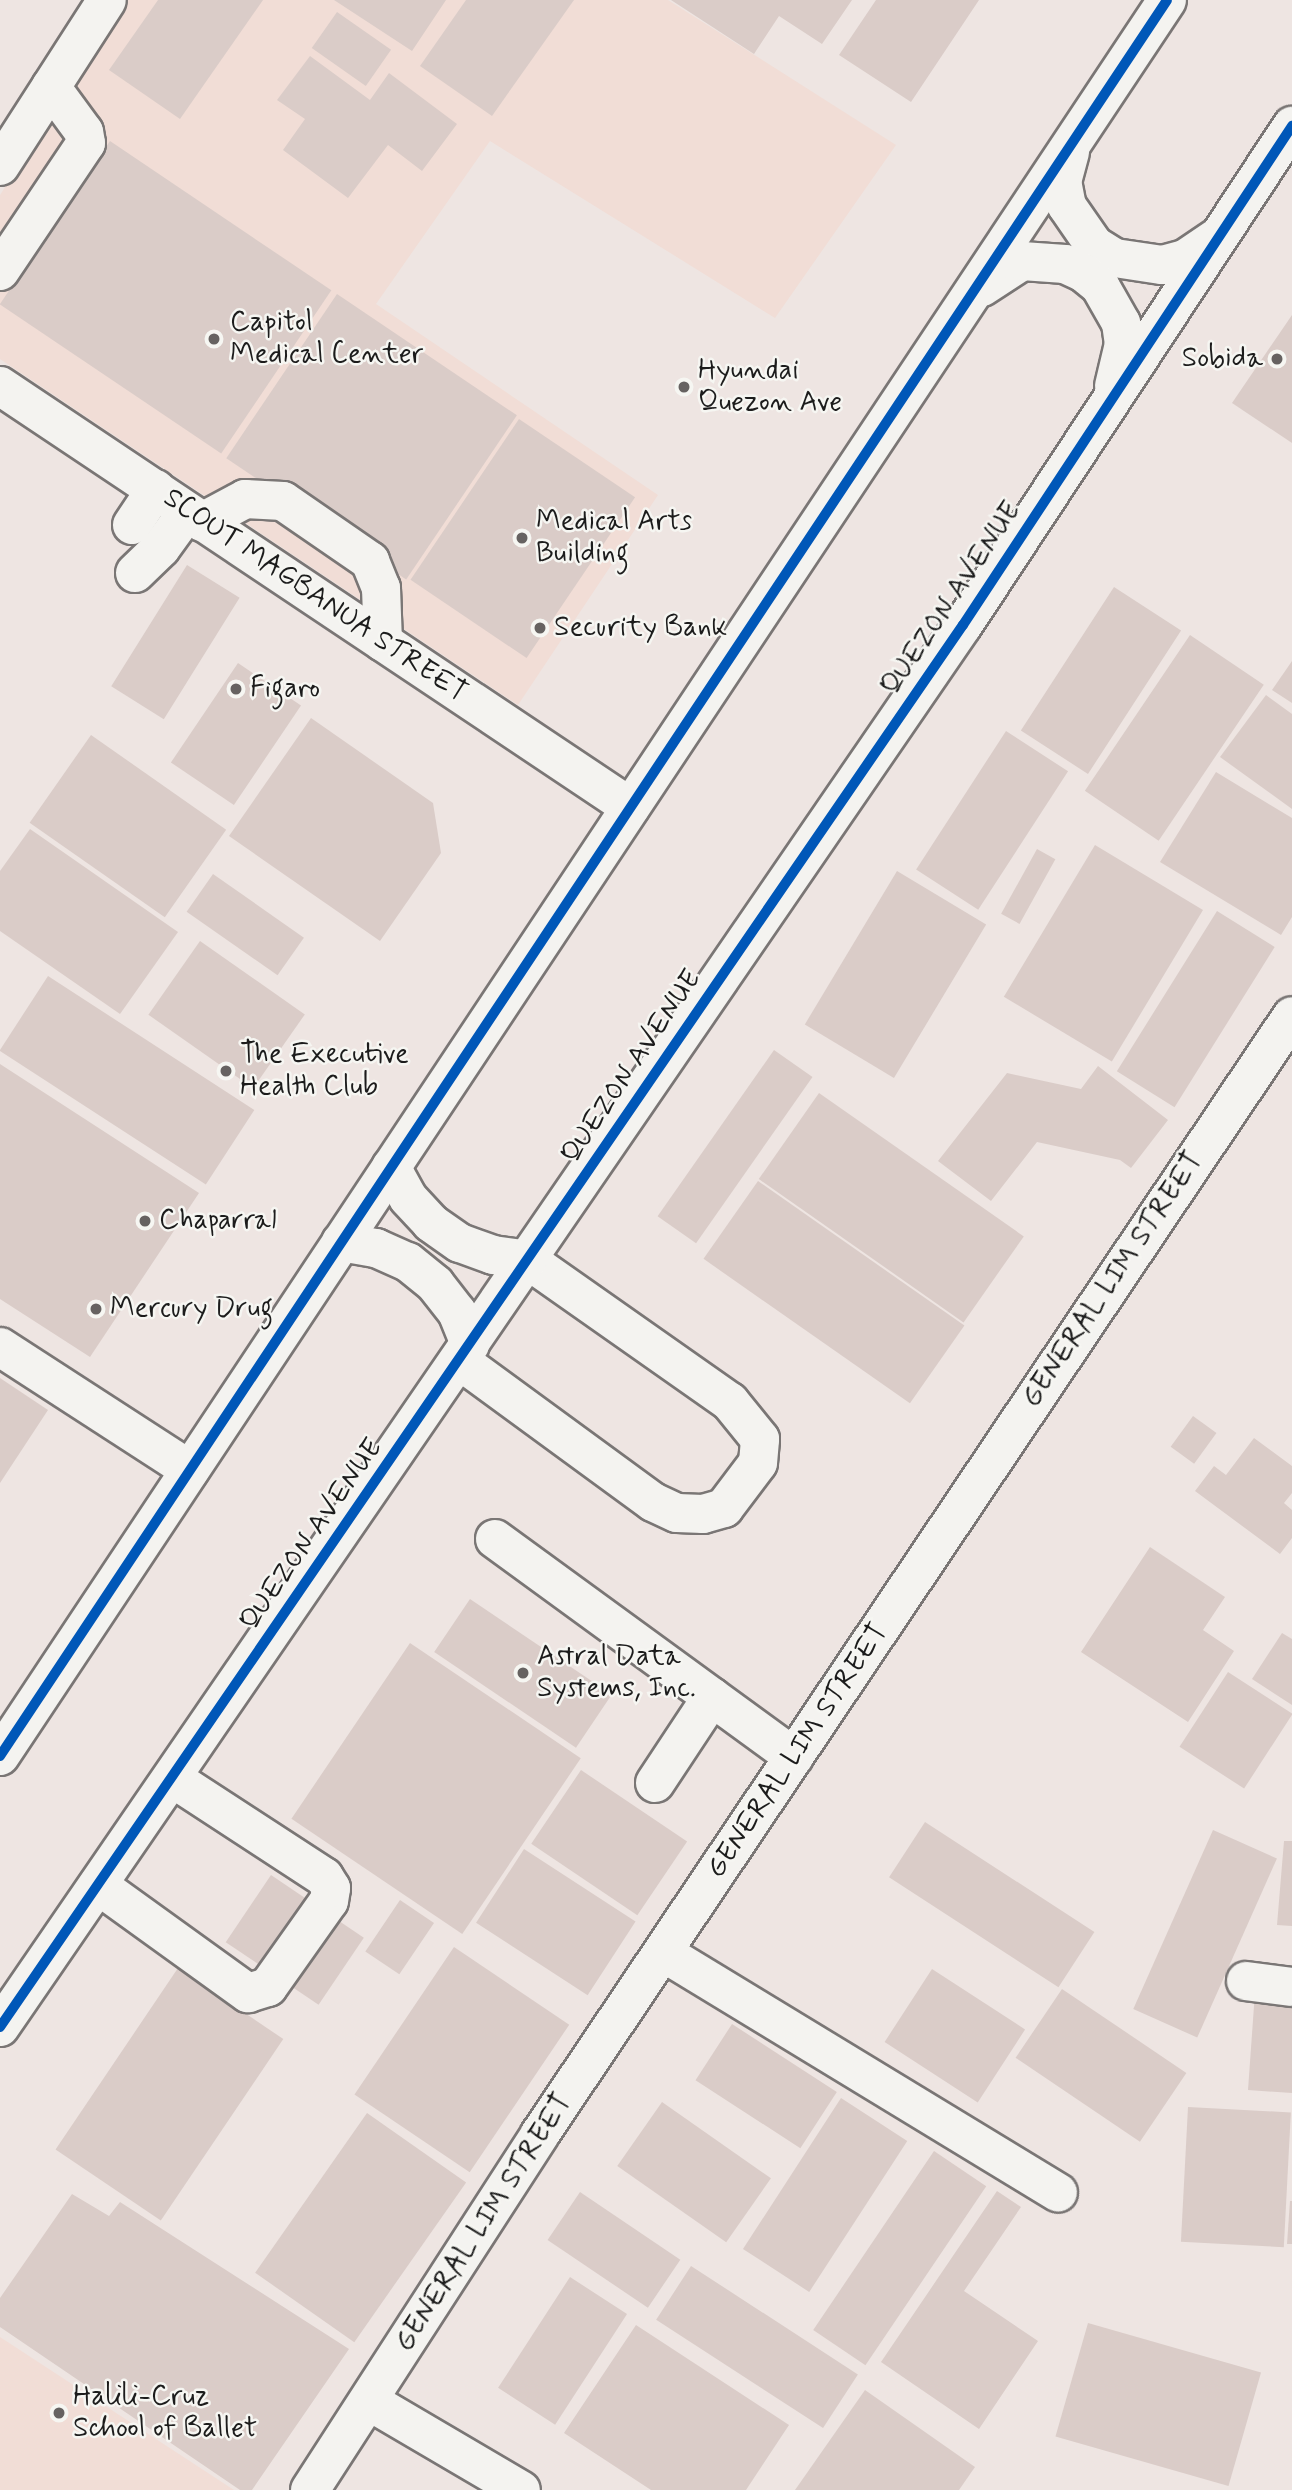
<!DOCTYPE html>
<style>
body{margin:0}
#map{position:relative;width:1292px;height:2490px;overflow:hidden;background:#eee5e2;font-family:Mynerve,sans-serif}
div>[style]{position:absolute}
.built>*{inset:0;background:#f1ddd6}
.building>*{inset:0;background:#daccc8;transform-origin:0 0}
.roads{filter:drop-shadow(2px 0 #7a7675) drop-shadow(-2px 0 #7a7675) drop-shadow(0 2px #7a7675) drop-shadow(0 -2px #7a7675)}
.minor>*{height:38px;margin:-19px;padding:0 19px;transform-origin:19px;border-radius:19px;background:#f4f3f0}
.major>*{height:38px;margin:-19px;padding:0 19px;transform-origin:19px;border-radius:19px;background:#f4f3f0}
.cycleway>*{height:10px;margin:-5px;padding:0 5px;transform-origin:5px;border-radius:5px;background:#0057b8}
.dots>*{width:19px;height:19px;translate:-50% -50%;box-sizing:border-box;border:4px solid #f6f6f2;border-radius:50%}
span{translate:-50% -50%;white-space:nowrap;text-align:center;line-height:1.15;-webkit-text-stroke:5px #f6f6f2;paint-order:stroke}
.poi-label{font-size:28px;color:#1c1c1c}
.left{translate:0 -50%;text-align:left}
.right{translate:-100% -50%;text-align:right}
.street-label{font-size:28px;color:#1c1c1c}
</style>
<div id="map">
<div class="built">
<div style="clip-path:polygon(126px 0,668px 0,896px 145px,775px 318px,490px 141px,376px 304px,658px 495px,518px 705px,0 359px,0 195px)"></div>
<div style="clip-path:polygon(0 2337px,234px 2490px,0 2490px)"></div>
</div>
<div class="building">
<div style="clip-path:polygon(158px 0,263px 0,180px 119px,109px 70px)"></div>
<div style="clip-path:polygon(334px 0,446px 0,412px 51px)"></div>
<div style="clip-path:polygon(466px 0,574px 0,492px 116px,420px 66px)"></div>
<div style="clip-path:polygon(671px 0,852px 0,822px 44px,779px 16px,754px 54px)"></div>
<div style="clip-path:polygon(876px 0,979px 0,911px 102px,839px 55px)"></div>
<div style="left:337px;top:12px;width:66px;height:44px;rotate:35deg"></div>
<div style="clip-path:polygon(310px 56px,370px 100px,389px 73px,457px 124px,422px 171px,388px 145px,348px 198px,283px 150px,305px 119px,277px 100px)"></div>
<div style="left:110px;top:141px;width:267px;height:197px;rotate:34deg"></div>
<div style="left:337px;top:294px;width:217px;height:198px;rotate:34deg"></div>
<div style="clip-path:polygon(1292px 315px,1292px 443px,1232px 403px)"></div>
<div style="left:519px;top:419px;width:140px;height:194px;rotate:34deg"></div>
<div style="left:187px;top:565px;width:62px;height:143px;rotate:32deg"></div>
<div style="left:1114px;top:587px;width:80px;height:171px;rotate:33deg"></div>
<div style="left:1190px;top:635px;width:89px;height:188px;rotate:34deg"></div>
<div style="clip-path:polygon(1292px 661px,1292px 703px,1272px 690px)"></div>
<div style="left:238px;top:663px;width:76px;height:120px;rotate:34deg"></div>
<div style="clip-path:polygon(1266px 695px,1292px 714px,1292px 809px,1220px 757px)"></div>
<div style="clip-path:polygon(311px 718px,433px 803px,441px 853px,380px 941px,229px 836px)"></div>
<div style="left:1006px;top:731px;width:74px;height:165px;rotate:33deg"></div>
<div style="left:91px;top:735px;width:165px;height:107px;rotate:35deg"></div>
<div style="clip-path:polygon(1216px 772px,1292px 818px,1292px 917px,1281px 935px,1160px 862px)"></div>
<div style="clip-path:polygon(30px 829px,178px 932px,120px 1014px,0 931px,0 871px)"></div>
<div style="left:1095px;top:845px;width:126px;height:177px;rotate:31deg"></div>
<div style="left:1037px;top:849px;width:21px;height:74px;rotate:29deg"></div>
<div style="left:897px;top:871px;width:104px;height:179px;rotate:31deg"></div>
<div style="left:213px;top:874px;width:111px;height:46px;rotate:35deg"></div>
<div style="left:1217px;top:911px;width:68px;height:189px;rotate:32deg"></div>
<div style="left:200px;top:941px;width:128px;height:90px;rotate:35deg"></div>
<div style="left:48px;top:976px;width:246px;height:89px;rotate:33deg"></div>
<div style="left:774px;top:1050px;width:47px;height:203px;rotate:35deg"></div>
<div style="clip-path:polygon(0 1064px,199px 1193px,90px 1357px,0 1299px)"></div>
<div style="clip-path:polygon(1098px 1066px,1168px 1120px,1131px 1168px,1120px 1160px,1037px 1142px,991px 1201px,938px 1161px,1007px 1073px,1081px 1089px)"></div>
<div style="left:819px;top:1093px;width:250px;height:105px;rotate:35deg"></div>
<div style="left:758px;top:1181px;width:252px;height:95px;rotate:35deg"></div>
<div style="clip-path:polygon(0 1378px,48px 1410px,0 1483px)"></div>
<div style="left:1193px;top:1416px;width:29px;height:38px;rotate:36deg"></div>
<div style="clip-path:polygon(1254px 1438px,1292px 1466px,1292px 1493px,1284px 1503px,1292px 1510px,1292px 1538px,1280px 1554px,1195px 1491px,1214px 1466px,1226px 1475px)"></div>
<div style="clip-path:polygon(1150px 1547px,1225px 1597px,1203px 1630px,1234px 1651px,1188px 1722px,1081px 1652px)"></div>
<div style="left:470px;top:1599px;width:171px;height:64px;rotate:34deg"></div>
<div style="clip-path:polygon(1282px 1633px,1292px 1639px,1292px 1705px,1252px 1679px)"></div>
<div style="left:410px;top:1643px;width:206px;height:212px;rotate:34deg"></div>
<div style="left:1228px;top:1672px;width:77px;height:89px;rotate:33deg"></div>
<div style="left:581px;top:1770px;width:128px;height:89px;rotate:34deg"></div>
<div style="left:925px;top:1822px;width:202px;height:66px;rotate:33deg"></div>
<div style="left:1213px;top:1830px;width:70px;height:196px;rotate:24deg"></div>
<div style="clip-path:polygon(1284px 1841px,1292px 1841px,1292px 1926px,1277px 1925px)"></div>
<div style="left:524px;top:1849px;width:133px;height:88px;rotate:33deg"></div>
<div style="left:271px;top:1875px;width:112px;height:81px;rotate:34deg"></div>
<div style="left:400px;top:1900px;width:41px;height:62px;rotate:34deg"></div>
<div style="left:454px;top:1947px;width:139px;height:178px;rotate:34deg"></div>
<div style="left:178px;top:1968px;width:127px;height:219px;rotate:34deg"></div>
<div style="left:932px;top:1969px;width:111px;height:87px;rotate:33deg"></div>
<div style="left:1062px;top:1989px;width:150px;height:83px;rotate:34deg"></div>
<div style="clip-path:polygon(1255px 1992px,1292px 1995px,1292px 2093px,1248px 2090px)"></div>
<div style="left:732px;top:2024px;width:125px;height:67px;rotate:33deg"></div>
<div style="left:841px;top:2098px;width:79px;height:180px;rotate:33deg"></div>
<div style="left:662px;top:2102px;width:133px;height:78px;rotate:35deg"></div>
<div style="left:1188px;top:2107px;width:103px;height:135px;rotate:3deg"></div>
<div style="left:367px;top:2113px;width:121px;height:195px;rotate:35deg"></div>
<div style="left:934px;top:2151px;width:63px;height:216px;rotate:34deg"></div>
<div style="clip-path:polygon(997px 2191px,1021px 2207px,964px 2291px,1038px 2341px,979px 2429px,881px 2362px)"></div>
<div style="left:580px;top:2192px;width:121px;height:58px;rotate:34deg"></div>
<div style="clip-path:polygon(72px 2194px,109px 2216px,120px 2202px,349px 2349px,252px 2490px,240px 2490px,0 2327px,0 2298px)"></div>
<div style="clip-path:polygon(1290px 2201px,1292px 2201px,1292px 2244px,1287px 2244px)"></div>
<div style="left:691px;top:2266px;width:199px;height:64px;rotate:33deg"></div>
<div style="left:570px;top:2277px;width:68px;height:132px;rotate:33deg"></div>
<div style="left:1088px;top:2323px;width:180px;height:118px;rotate:16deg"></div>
<div style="clip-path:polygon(636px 2325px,789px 2425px,746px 2490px,651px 2490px,564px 2433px)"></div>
<div style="clip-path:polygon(865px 2390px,975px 2467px,959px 2490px,795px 2490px)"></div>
</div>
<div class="roads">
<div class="minor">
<div style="left:0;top:166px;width:197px;rotate:-57.2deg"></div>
<div style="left:0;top:271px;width:154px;rotate:-56.1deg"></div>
<div style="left:86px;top:143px;width:11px;rotate:-100deg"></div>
<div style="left:84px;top:132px;width:56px;rotate:-126.3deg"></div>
<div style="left:0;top:386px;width:758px;rotate:33.75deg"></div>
<div style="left:202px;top:522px;width:49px;rotate:-28.1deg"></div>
<div style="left:245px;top:499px;width:38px;rotate:3deg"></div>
<div style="left:283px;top:501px;width:106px;rotate:34.6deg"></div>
<div style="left:370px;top:561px;width:29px;rotate:68deg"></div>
<div style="left:381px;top:588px;width:54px;rotate:87.9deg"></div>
<div style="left:132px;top:525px;width:43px;rotate:-56.3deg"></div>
<div style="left:135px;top:573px;width:36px;rotate:-44deg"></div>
<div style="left:161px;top:548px;width:44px;rotate:-54.2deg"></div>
<div style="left:0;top:1347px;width:226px;rotate:32.9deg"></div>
<div style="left:459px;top:1360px;width:240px;rotate:36.2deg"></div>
<div style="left:653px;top:1502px;width:26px;rotate:25deg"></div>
<div style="left:677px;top:1513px;width:26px;rotate:2deg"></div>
<div style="left:703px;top:1514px;width:22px;rotate:-16deg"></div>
<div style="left:724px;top:1508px;width:56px;rotate:-52.9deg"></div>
<div style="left:758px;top:1463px;width:24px;rotate:-85deg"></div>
<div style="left:760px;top:1439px;width:48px;rotate:-129deg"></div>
<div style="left:730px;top:1402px;width:247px;rotate:-144.9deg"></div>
<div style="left:495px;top:1539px;width:370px;rotate:36.1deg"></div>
<div style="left:655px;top:1783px;width:103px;rotate:-56.5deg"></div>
<div style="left:98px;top:1885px;width:185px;rotate:35.8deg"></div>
<div style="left:248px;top:1993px;width:21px;rotate:-17deg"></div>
<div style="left:268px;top:1987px;width:105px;rotate:-54.7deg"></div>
<div style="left:329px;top:1901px;width:13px;rotate:-81deg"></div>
<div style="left:331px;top:1888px;width:13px;rotate:-122deg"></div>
<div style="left:324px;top:1877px;width:181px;rotate:-146.9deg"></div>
<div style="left:664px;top:1953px;width:461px;rotate:31.3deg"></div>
<div style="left:1246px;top:1981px;width:46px;rotate:7.4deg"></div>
<div style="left:369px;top:2401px;width:176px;rotate:30.4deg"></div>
<div style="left:310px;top:2490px;width:424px;rotate:-57.1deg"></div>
<div style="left:540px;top:2134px;width:1347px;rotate:-56.07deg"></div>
</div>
<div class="major">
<div style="left:1070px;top:152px;width:30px;rotate:105deg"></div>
<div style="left:1062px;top:181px;width:25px;rotate:79deg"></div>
<div style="left:1067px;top:206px;width:47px;rotate:55.3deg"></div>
<div style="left:1094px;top:245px;width:25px;rotate:32deg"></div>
<div style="left:1115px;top:258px;width:48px;rotate:8.5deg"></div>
<div style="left:1162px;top:265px;width:24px;rotate:-15deg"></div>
<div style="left:1185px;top:259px;width:37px;rotate:-34deg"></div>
<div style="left:982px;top:287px;width:48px;rotate:-33deg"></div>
<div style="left:1022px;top:261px;width:43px;rotate:4deg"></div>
<div style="left:1065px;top:264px;width:21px;rotate:25deg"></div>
<div style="left:1084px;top:273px;width:21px;rotate:39deg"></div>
<div style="left:1100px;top:286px;width:43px;rotate:60.4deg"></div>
<div style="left:1121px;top:323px;width:21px;rotate:82deg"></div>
<div style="left:1124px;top:344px;width:43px;rotate:103.4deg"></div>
<div style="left:391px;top:1167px;width:35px;rotate:61deg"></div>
<div style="left:408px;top:1198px;width:34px;rotate:47deg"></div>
<div style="left:431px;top:1223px;width:35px;rotate:35deg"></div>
<div style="left:460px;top:1243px;width:35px;rotate:20deg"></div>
<div style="left:493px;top:1255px;width:35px;rotate:8deg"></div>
<div style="left:341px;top:1242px;width:36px;rotate:10deg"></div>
<div style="left:376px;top:1248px;width:35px;rotate:24deg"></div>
<div style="left:408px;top:1262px;width:35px;rotate:39deg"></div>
<div style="left:435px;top:1284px;width:36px;rotate:52deg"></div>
<div style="left:457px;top:1312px;width:35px;rotate:68deg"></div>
<div style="left:0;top:1756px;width:2108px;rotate:-56.39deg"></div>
<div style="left:0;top:2027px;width:1701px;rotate:-55.52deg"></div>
<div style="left:963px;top:625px;width:598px;rotate:-56.6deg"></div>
</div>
</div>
<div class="cycleway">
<div style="left:0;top:1756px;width:2108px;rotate:-56.39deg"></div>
<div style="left:0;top:2027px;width:1701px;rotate:-55.52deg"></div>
<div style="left:963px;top:625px;width:598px;rotate:-56.6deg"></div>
</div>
<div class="dots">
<div style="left:214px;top:339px;background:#666261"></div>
<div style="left:1277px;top:359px;background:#666261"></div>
<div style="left:684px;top:387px;background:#666261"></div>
<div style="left:522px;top:538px;background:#666261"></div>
<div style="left:540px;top:628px;background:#666261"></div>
<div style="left:236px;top:689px;background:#666261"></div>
<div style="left:226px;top:1071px;background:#666261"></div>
<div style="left:145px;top:1221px;background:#666261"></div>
<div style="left:96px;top:1309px;background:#666261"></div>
<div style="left:523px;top:1673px;background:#666261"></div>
<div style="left:59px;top:2413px;background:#666261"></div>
</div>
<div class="poi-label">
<span class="left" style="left:230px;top:339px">Capitol<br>Medical Center</span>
<span class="right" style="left:1263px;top:359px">Sobida</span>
<span class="left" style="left:698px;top:387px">Hyundai<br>Quezon Ave</span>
<span class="left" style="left:536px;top:538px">Medical Arts<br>Building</span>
<span class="left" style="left:554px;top:628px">Security Bank</span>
<span class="left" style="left:250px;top:689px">Figaro</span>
<span class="left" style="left:240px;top:1071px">The Executive<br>Health Club</span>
<span class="left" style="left:159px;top:1221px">Chaparral</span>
<span class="left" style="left:110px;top:1309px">Mercury Drug</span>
<span class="left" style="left:537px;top:1673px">Astral Data<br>Systems, Inc.</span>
<span class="left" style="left:73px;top:2413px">Halili-Cruz<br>School of Ballet</span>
</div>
<div class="street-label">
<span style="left:315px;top:596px;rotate:34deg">SCOUT MAGBANUA STREET</span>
<span style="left:952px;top:599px;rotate:-56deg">QUEZON AVENUE</span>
<span style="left:632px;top:1067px;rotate:-56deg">QUEZON AVENUE</span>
<span style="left:1113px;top:1280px;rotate:-56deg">GENERAL LIM STREET</span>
<span style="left:312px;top:1535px;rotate:-55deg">QUEZON AVENUE</span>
<span style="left:798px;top:1751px;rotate:-56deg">GENERAL LIM STREET</span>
<span style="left:484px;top:2223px;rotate:-57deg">GENERAL LIM STREET</span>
</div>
</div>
